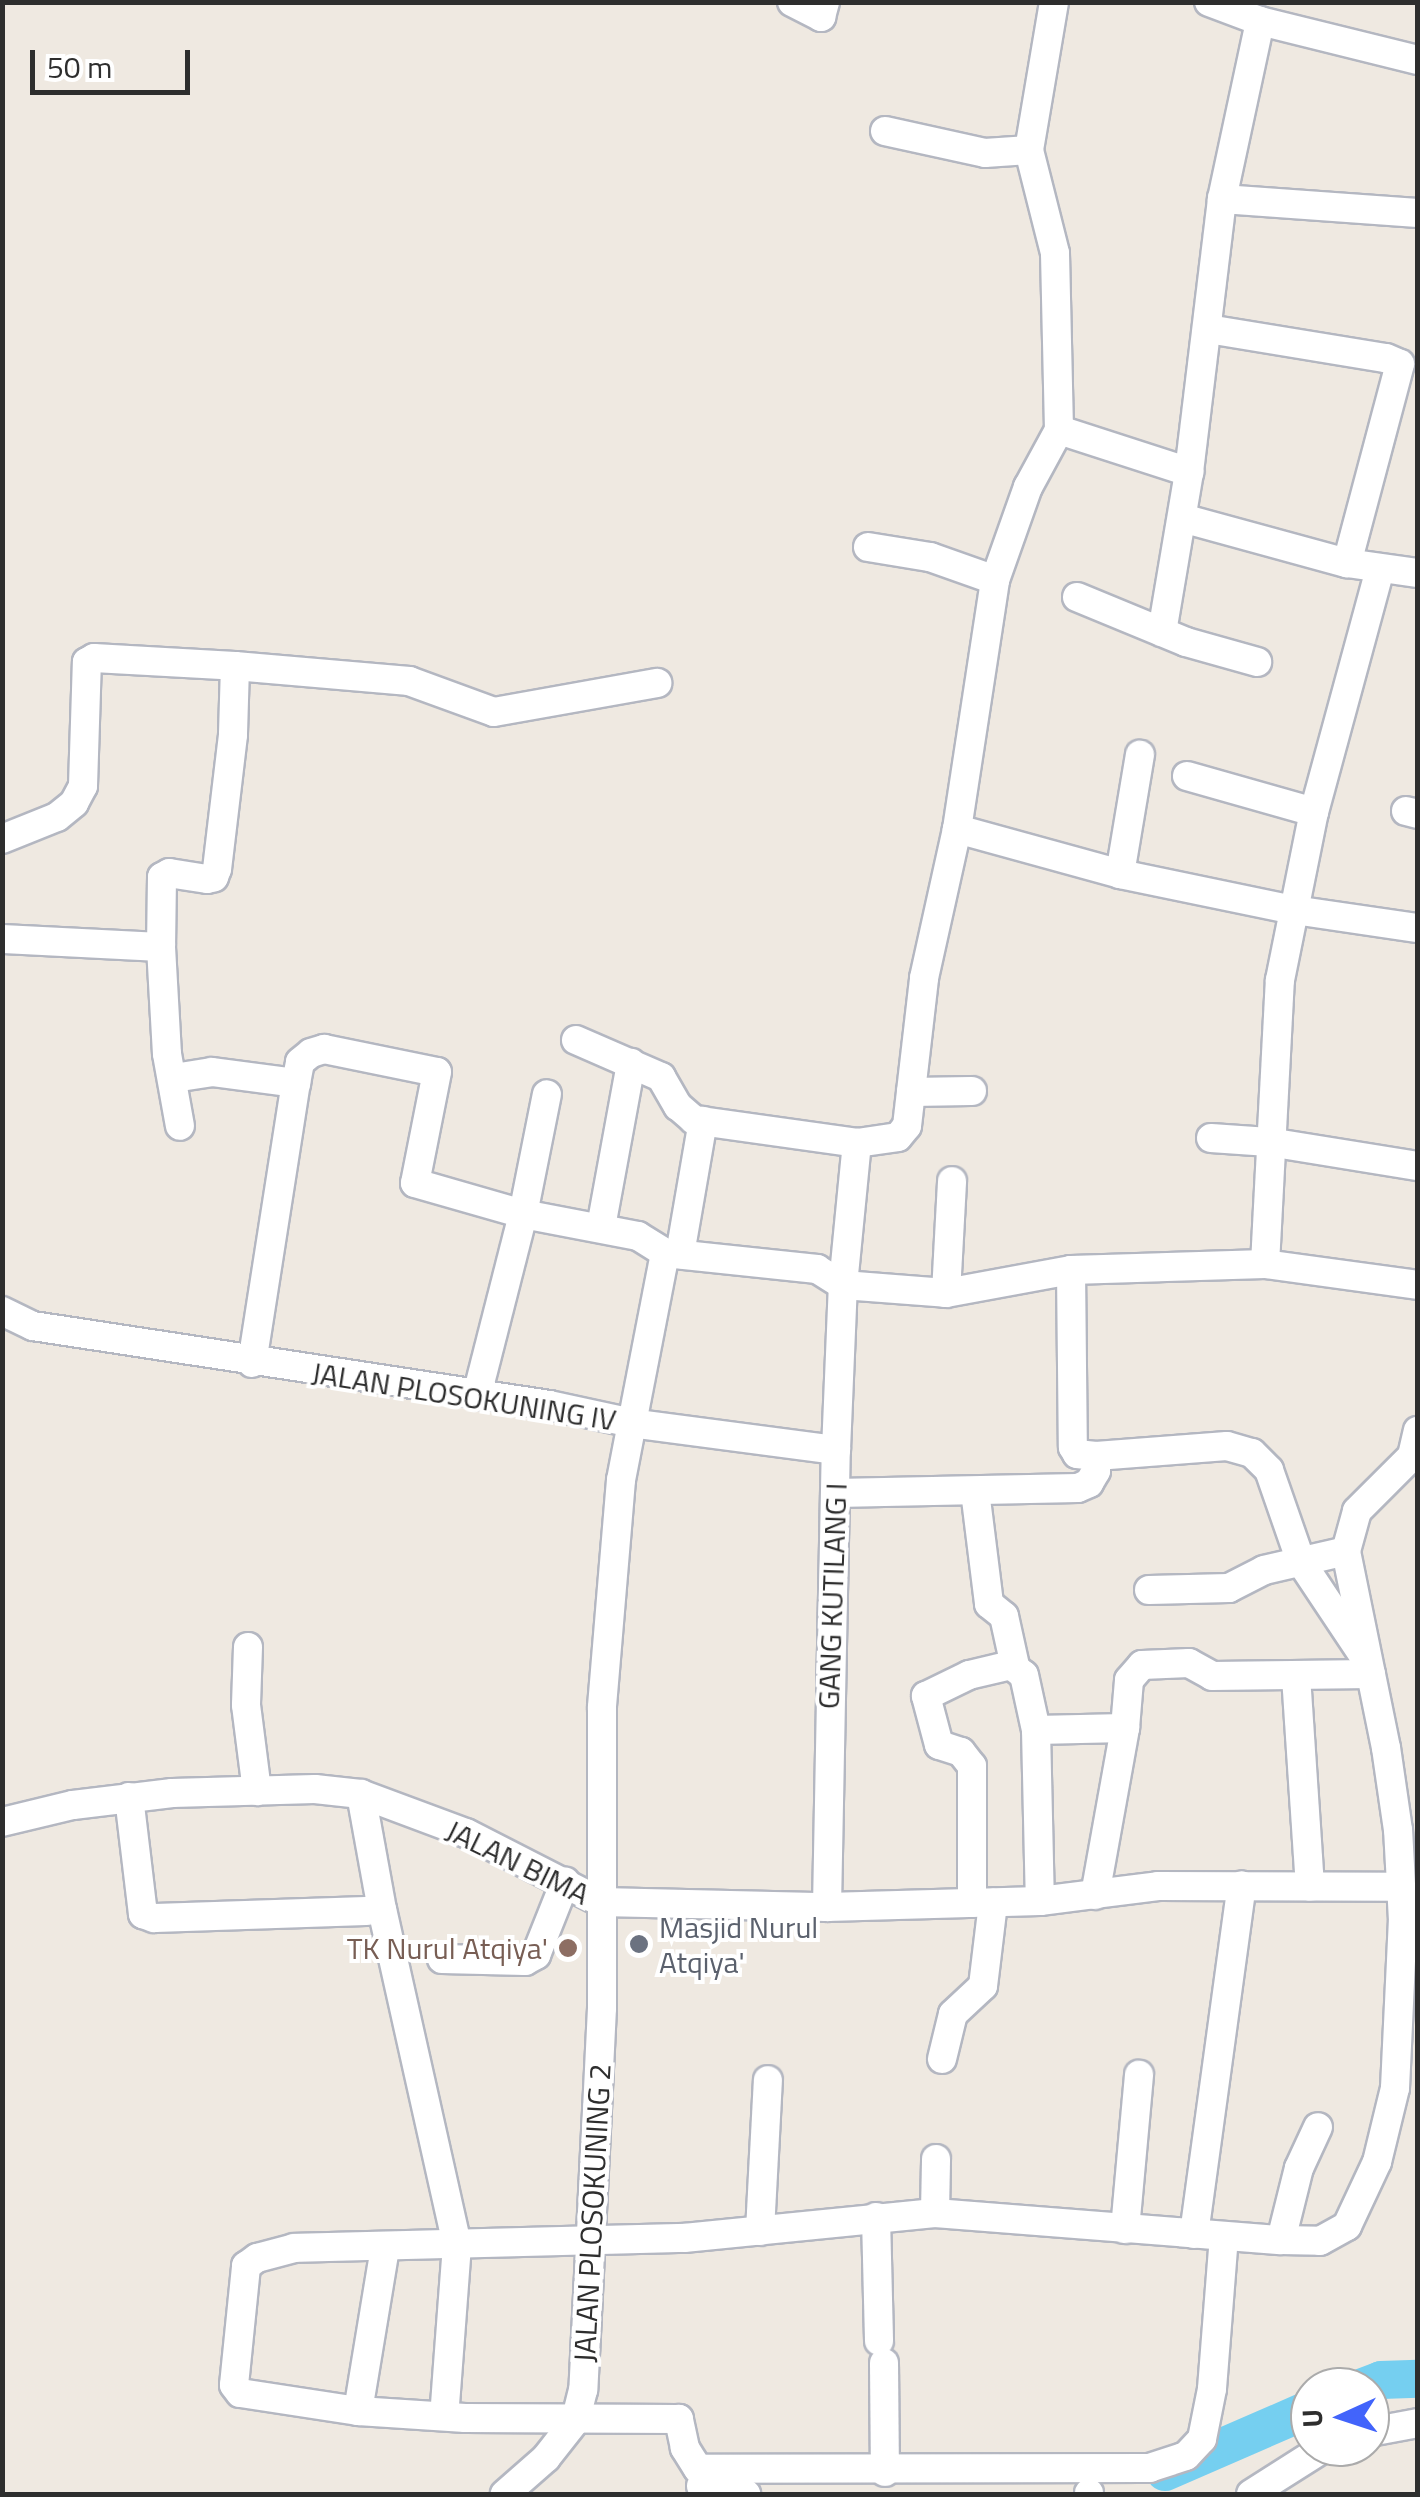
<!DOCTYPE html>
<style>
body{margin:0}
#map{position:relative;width:1420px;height:2497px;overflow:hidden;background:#efe9e1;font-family:"Titillium Web",sans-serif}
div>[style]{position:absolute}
.river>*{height:38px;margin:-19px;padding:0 19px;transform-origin:19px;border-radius:19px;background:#75cff0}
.roads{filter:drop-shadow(2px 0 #b4b7c1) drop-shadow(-2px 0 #b4b7c1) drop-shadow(0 2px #b4b7c1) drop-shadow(0 -2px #b4b7c1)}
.minor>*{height:28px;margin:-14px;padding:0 14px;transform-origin:14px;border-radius:14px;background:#fff}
.dots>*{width:28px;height:28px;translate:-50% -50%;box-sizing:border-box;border:5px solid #fff;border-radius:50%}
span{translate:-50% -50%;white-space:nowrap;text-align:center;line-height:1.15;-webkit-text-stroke:8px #fff;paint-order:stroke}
.street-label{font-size:30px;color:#2e2e2e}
.worship-label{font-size:30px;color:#5b616d}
.left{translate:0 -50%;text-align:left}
.education-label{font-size:30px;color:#785e54}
.right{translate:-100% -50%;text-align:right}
.frame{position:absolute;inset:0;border:5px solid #2e2e2e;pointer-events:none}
.north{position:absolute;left:1290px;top:2367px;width:100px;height:100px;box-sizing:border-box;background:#fff;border:2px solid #ababab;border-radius:50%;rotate:267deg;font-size:28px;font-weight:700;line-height:40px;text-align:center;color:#2e2e2e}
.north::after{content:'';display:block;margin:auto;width:35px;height:45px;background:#4264fb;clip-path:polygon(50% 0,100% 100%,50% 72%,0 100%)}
.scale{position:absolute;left:30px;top:50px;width:160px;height:45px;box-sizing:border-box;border:5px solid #2e2e2e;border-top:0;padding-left:12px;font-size:30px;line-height:35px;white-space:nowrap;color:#2e2e2e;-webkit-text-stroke:8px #fff;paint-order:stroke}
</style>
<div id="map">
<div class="river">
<div style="left:1363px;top:2387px;width:19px;rotate:-21deg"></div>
<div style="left:1381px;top:2380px;width:37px;rotate:-2deg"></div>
<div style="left:1165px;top:2472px;width:158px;rotate:-23.5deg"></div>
</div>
<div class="roads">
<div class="minor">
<div style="left:792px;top:2px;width:33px;rotate:27deg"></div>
<div style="left:821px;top:17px;width:16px;rotate:-75deg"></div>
<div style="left:1209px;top:2px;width:54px;rotate:20.4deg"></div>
<div style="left:1260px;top:21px;width:163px;rotate:13.9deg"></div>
<div style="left:885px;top:131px;width:102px;rotate:12.4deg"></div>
<div style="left:985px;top:153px;width:44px;rotate:-3.9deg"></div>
<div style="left:1222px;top:199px;width:196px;rotate:4.1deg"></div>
<div style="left:1208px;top:329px;width:180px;rotate:9.3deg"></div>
<div style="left:1386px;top:358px;width:15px;rotate:23deg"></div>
<div style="left:1400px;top:364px;width:206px;rotate:104.9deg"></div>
<div style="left:1059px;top:430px;width:137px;rotate:17.9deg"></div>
<div style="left:1182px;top:518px;width:171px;rotate:15.3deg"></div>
<div style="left:1347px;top:563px;width:72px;rotate:8deg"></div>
<div style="left:868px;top:547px;width:63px;rotate:9.2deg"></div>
<div style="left:930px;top:557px;width:69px;rotate:19.5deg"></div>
<div style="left:1077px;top:597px;width:118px;rotate:22.4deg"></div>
<div style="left:1186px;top:642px;width:74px;rotate:15.7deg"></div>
<div style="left:1162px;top:632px;width:162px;rotate:-80.4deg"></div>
<div style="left:1189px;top:472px;width:275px;rotate:-83.1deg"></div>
<div style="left:1222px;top:199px;width:182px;rotate:-77.9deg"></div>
<div style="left:235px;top:666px;width:175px;rotate:4.9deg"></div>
<div style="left:409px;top:681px;width:90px;rotate:20deg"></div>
<div style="left:494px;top:712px;width:166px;rotate:-10.1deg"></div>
<div style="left:1187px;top:776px;width:132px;rotate:15.8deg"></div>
<div style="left:1406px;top:811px;width:12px;rotate:14deg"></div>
<div style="left:957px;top:829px;width:169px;rotate:15.4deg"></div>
<div style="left:1120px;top:874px;width:178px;rotate:11.7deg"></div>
<div style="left:1294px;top:910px;width:125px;rotate:8.3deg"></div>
<div style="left:2px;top:839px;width:59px;rotate:-21.8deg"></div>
<div style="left:57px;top:817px;width:22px;rotate:-39deg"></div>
<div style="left:74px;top:803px;width:19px;rotate:-62deg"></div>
<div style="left:83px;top:786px;width:124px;rotate:-88.2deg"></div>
<div style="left:87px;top:662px;width:8px;rotate:-30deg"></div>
<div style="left:94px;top:658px;width:141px;rotate:3.2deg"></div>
<div style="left:235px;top:666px;width:69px;rotate:91.7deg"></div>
<div style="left:233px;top:735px;width:135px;rotate:96.8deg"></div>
<div style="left:217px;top:869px;width:9px;rotate:111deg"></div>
<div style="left:214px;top:877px;width:7px;rotate:164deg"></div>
<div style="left:207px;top:879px;width:38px;rotate:-171deg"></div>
<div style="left:169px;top:873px;width:8px;rotate:150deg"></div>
<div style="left:162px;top:877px;width:70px;rotate:90.8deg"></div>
<div style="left:161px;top:947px;width:159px;rotate:-177.1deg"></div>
<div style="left:1120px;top:874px;width:121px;rotate:-80.5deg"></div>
<div style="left:161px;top:947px;width:107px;rotate:86.8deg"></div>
<div style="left:167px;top:1054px;width:73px;rotate:79.8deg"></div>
<div style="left:576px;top:1040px;width:93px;rotate:23.5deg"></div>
<div style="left:661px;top:1077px;width:34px;rotate:60deg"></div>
<div style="left:678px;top:1106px;width:21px;rotate:41deg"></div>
<div style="left:694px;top:1120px;width:165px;rotate:8deg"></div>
<div style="left:174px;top:1078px;width:38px;rotate:-9deg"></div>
<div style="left:212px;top:1072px;width:85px;rotate:7.5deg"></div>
<div style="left:911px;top:1092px;width:61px;rotate:-0.9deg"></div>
<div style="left:1211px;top:1138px;width:58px;rotate:3.9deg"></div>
<div style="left:1269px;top:1142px;width:151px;rotate:9.2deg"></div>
<div style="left:601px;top:1227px;width:167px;rotate:-79.6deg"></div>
<div style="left:680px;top:1254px;width:135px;rotate:-80.2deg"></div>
<div style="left:1265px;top:1264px;width:284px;rotate:-87deg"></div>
<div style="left:1280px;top:980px;width:171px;rotate:-78.6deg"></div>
<div style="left:1314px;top:812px;width:252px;rotate:-74.8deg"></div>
<div style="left:1071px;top:1270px;width:177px;rotate:89.4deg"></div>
<div style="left:1073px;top:1447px;width:8px;rotate:60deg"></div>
<div style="left:1077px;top:1454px;width:19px;rotate:6deg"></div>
<div style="left:946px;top:1293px;width:112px;rotate:-86.9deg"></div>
<div style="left:2px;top:1311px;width:34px;rotate:26deg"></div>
<div style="left:33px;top:1326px;width:522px;rotate:8.7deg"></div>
<div style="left:549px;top:1405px;width:85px;rotate:12.2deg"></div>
<div style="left:632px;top:1423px;width:58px;rotate:100.9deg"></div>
<div style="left:621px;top:1480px;width:229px;rotate:94.8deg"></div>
<div style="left:602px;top:1708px;width:300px;rotate:90deg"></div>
<div style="left:602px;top:2008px;width:382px;rotate:92.8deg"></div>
<div style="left:583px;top:2390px;width:32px;rotate:104deg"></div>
<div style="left:575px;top:2421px;width:47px;rotate:128.1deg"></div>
<div style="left:546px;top:2458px;width:55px;rotate:138.7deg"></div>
<div style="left:252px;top:1363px;width:283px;rotate:-81.1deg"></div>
<div style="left:296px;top:1083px;width:21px;rotate:-79deg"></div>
<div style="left:300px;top:1062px;width:14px;rotate:-39deg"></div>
<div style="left:311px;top:1053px;width:14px;rotate:-17deg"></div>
<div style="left:324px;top:1049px;width:115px;rotate:11.5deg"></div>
<div style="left:437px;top:1072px;width:113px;rotate:101.2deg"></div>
<div style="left:415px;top:1183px;width:112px;rotate:16deg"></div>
<div style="left:523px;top:1214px;width:122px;rotate:-78.7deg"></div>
<div style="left:477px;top:1395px;width:187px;rotate:-75.7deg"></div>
<div style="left:523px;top:1214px;width:117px;rotate:10.8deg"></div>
<div style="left:638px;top:1236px;width:32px;rotate:32deg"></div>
<div style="left:836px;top:1450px;width:206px;rotate:-172.5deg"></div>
<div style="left:632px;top:1423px;width:173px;rotate:-79deg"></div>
<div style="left:665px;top:1253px;width:153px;rotate:6deg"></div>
<div style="left:817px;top:1269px;width:31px;rotate:32deg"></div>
<div style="left:843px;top:1285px;width:103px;rotate:4.4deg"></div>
<div style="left:946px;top:1293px;width:127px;rotate:-10.4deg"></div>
<div style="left:1071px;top:1270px;width:194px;rotate:-1.8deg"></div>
<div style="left:1265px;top:1264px;width:154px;rotate:7.8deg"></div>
<div style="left:975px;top:1491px;width:114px;rotate:82.9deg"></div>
<div style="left:989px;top:1604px;width:19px;rotate:39deg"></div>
<div style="left:1004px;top:1616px;width:51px;rotate:77.6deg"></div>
<div style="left:836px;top:1493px;width:242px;rotate:-1.2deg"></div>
<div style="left:1078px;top:1488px;width:12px;rotate:-24deg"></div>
<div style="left:1089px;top:1483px;width:14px;rotate:-60deg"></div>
<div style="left:1096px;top:1471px;width:15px;rotate:-90deg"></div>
<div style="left:1096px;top:1456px;width:131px;rotate:-4.4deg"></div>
<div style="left:1227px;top:1446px;width:26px;rotate:16deg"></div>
<div style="left:1252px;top:1453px;width:24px;rotate:45deg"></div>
<div style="left:1269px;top:1470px;width:97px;rotate:70.8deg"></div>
<div style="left:1301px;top:1562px;width:112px;rotate:56.3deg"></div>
<div style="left:1149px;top:1590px;width:80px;rotate:-1.4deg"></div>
<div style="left:1229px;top:1588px;width:39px;rotate:-27deg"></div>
<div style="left:1264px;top:1570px;width:84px;rotate:-13deg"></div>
<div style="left:248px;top:1647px;width:58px;rotate:92deg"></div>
<div style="left:246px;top:1705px;width:87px;rotate:82.7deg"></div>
<div style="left:1296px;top:1676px;width:211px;rotate:86.2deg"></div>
<div style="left:1036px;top:1730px;width:89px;rotate:-1.3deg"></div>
<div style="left:1125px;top:1728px;width:48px;rotate:-85.2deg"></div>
<div style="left:1129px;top:1680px;width:20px;rotate:-49deg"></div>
<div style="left:1142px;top:1665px;width:47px;rotate:-2.4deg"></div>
<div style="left:1189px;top:1663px;width:26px;rotate:29deg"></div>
<div style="left:1212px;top:1676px;width:159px;rotate:-0.7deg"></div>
<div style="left:361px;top:1794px;width:117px;rotate:79.7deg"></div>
<div style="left:382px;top:1909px;width:344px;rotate:77.4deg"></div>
<div style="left:457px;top:2245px;width:171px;rotate:94.3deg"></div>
<div style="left:129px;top:1797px;width:118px;rotate:83.2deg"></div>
<div style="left:143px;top:1914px;width:12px;rotate:20deg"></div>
<div style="left:154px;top:1918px;width:213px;rotate:-1.9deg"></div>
<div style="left:2px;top:1822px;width:73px;rotate:-13.5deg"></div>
<div style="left:73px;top:1805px;width:100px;rotate:-6.9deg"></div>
<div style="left:172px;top:1793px;width:143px;rotate:-1.6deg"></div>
<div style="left:315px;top:1789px;width:46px;rotate:6.2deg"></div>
<div style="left:361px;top:1794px;width:112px;rotate:20.4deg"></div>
<div style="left:466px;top:1833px;width:152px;rotate:27.1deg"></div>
<div style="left:601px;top:1902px;width:226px;rotate:1.3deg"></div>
<div style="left:827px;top:1907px;width:213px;rotate:-1.6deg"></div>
<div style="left:1040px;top:1901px;width:119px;rotate:-7.2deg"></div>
<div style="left:1158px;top:1886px;width:242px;rotate:0.2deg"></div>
<div style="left:1095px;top:1895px;width:170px;rotate:-79.8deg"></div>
<div style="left:972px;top:1903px;width:137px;rotate:-90deg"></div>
<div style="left:972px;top:1766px;width:18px;rotate:-128deg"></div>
<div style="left:961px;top:1752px;width:23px;rotate:-162deg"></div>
<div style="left:939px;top:1745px;width:51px;rotate:-104.9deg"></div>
<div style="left:926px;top:1696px;width:48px;rotate:-26deg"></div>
<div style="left:969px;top:1675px;width:43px;rotate:-13.4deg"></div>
<div style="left:1011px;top:1665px;width:16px;rotate:38deg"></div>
<div style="left:1024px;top:1675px;width:56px;rotate:77.7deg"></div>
<div style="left:1036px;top:1730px;width:171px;rotate:88.7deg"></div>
<div style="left:827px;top:1907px;width:457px;rotate:-88.9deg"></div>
<div style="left:836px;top:1450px;width:165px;rotate:-87.6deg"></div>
<div style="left:843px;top:1285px;width:143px;rotate:-84.4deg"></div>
<div style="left:857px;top:1143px;width:41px;rotate:-8.3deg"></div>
<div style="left:898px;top:1137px;width:14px;rotate:-51deg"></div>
<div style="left:907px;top:1126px;width:149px;rotate:-83.4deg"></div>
<div style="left:924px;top:978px;width:153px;rotate:-77.5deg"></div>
<div style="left:957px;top:829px;width:252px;rotate:-81.3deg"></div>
<div style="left:995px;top:580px;width:99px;rotate:-70.5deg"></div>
<div style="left:1028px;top:487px;width:65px;rotate:-61.5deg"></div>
<div style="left:1059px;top:430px;width:177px;rotate:-91.3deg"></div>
<div style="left:1055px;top:253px;width:106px;rotate:-104.2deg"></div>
<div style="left:1029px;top:150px;width:150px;rotate:-80.4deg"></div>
<div style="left:442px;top:1959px;width:83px;rotate:1.4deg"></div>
<div style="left:525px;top:1961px;width:13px;rotate:-29deg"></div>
<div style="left:536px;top:1955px;width:79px;rotate:-68.3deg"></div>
<div style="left:942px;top:2059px;width:46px;rotate:-76.3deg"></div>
<div style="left:953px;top:2014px;width:41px;rotate:-43deg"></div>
<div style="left:983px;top:1986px;width:84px;rotate:-83.1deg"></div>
<div style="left:935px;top:2213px;width:54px;rotate:-88.9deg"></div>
<div style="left:876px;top:2217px;width:124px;rotate:88.6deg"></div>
<div style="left:1125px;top:2229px;width:155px;rotate:-84.8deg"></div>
<div style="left:760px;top:2231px;width:151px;rotate:-87deg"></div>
<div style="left:1194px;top:2234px;width:352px;rotate:-82.2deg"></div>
<div style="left:1224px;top:2236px;width:153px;rotate:94.5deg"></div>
<div style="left:1212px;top:2389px;width:51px;rotate:101.3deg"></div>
<div style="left:1202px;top:2439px;width:23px;rotate:133deg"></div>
<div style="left:1186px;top:2456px;width:38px;rotate:162deg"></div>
<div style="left:1150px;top:2468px;width:452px;rotate:179.9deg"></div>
<div style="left:698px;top:2469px;width:25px;rotate:-122deg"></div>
<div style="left:685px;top:2448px;width:30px;rotate:-102deg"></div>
<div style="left:679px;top:2419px;width:214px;rotate:-179.7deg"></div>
<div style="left:465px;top:2418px;width:107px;rotate:-176.3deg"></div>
<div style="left:358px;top:2411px;width:119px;rotate:-171.3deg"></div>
<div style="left:240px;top:2393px;width:10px;rotate:-127deg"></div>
<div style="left:234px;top:2385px;width:120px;rotate:-84.2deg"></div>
<div style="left:246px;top:2266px;width:14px;rotate:-36deg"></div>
<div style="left:257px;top:2258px;width:38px;rotate:-15deg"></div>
<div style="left:294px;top:2248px;width:390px;rotate:-1.5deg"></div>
<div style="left:684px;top:2238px;width:252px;rotate:-5.7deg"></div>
<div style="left:935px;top:2213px;width:347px;rotate:4.5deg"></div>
<div style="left:1281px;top:2240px;width:39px;rotate:1deg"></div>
<div style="left:1320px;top:2241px;width:31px;rotate:-29deg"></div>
<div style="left:1347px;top:2226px;width:71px;rotate:-64.9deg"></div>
<div style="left:1377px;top:2162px;width:76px;rotate:-76.3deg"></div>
<div style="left:1395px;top:2088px;width:167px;rotate:-87.3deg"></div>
<div style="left:1403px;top:1921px;width:91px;rotate:-93.1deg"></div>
<div style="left:1398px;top:1830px;width:83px;rotate:-98.3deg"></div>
<div style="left:1386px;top:1748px;width:201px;rotate:-101.5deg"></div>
<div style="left:1346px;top:1551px;width:41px;rotate:-74.6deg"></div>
<div style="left:1357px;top:1511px;width:78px;rotate:-45deg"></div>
<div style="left:1412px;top:1456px;width:26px;rotate:-77deg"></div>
<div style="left:1281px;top:2240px;width:74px;rotate:-76deg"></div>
<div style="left:1299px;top:2168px;width:45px;rotate:-65.1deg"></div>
<div style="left:884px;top:2363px;width:109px;rotate:89.5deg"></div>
<div style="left:358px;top:2411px;width:165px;rotate:-80.6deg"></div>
<div style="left:1370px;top:2432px;width:49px;rotate:-10.6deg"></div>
<div style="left:701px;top:2486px;width:46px;rotate:10.1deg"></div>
<div style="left:1089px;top:2494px;width:1px;rotate:-90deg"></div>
<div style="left:1251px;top:2494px;width:88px;rotate:-32.4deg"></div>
</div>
</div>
<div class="dots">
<div style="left:639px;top:1944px;background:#6b7280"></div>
<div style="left:568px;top:1948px;background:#8d6e63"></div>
</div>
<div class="street-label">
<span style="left:464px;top:1396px;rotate:9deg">JALAN PLOSOKUNING IV</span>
<span style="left:832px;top:1596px;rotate:-88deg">GANG KUTILANG I</span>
<span style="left:518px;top:1862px;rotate:26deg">JALAN BIMA</span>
<span style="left:592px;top:2213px;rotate:-87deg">JALAN PLOSOKUNING 2</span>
</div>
<div class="worship-label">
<span class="left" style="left:659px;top:1944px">Masjid Nurul<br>Atqiya'</span>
</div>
<div class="education-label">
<span class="right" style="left:548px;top:1948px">TK Nurul Atqiya'</span>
</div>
<div class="frame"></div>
<div class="north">U</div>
<div class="scale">50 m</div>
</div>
